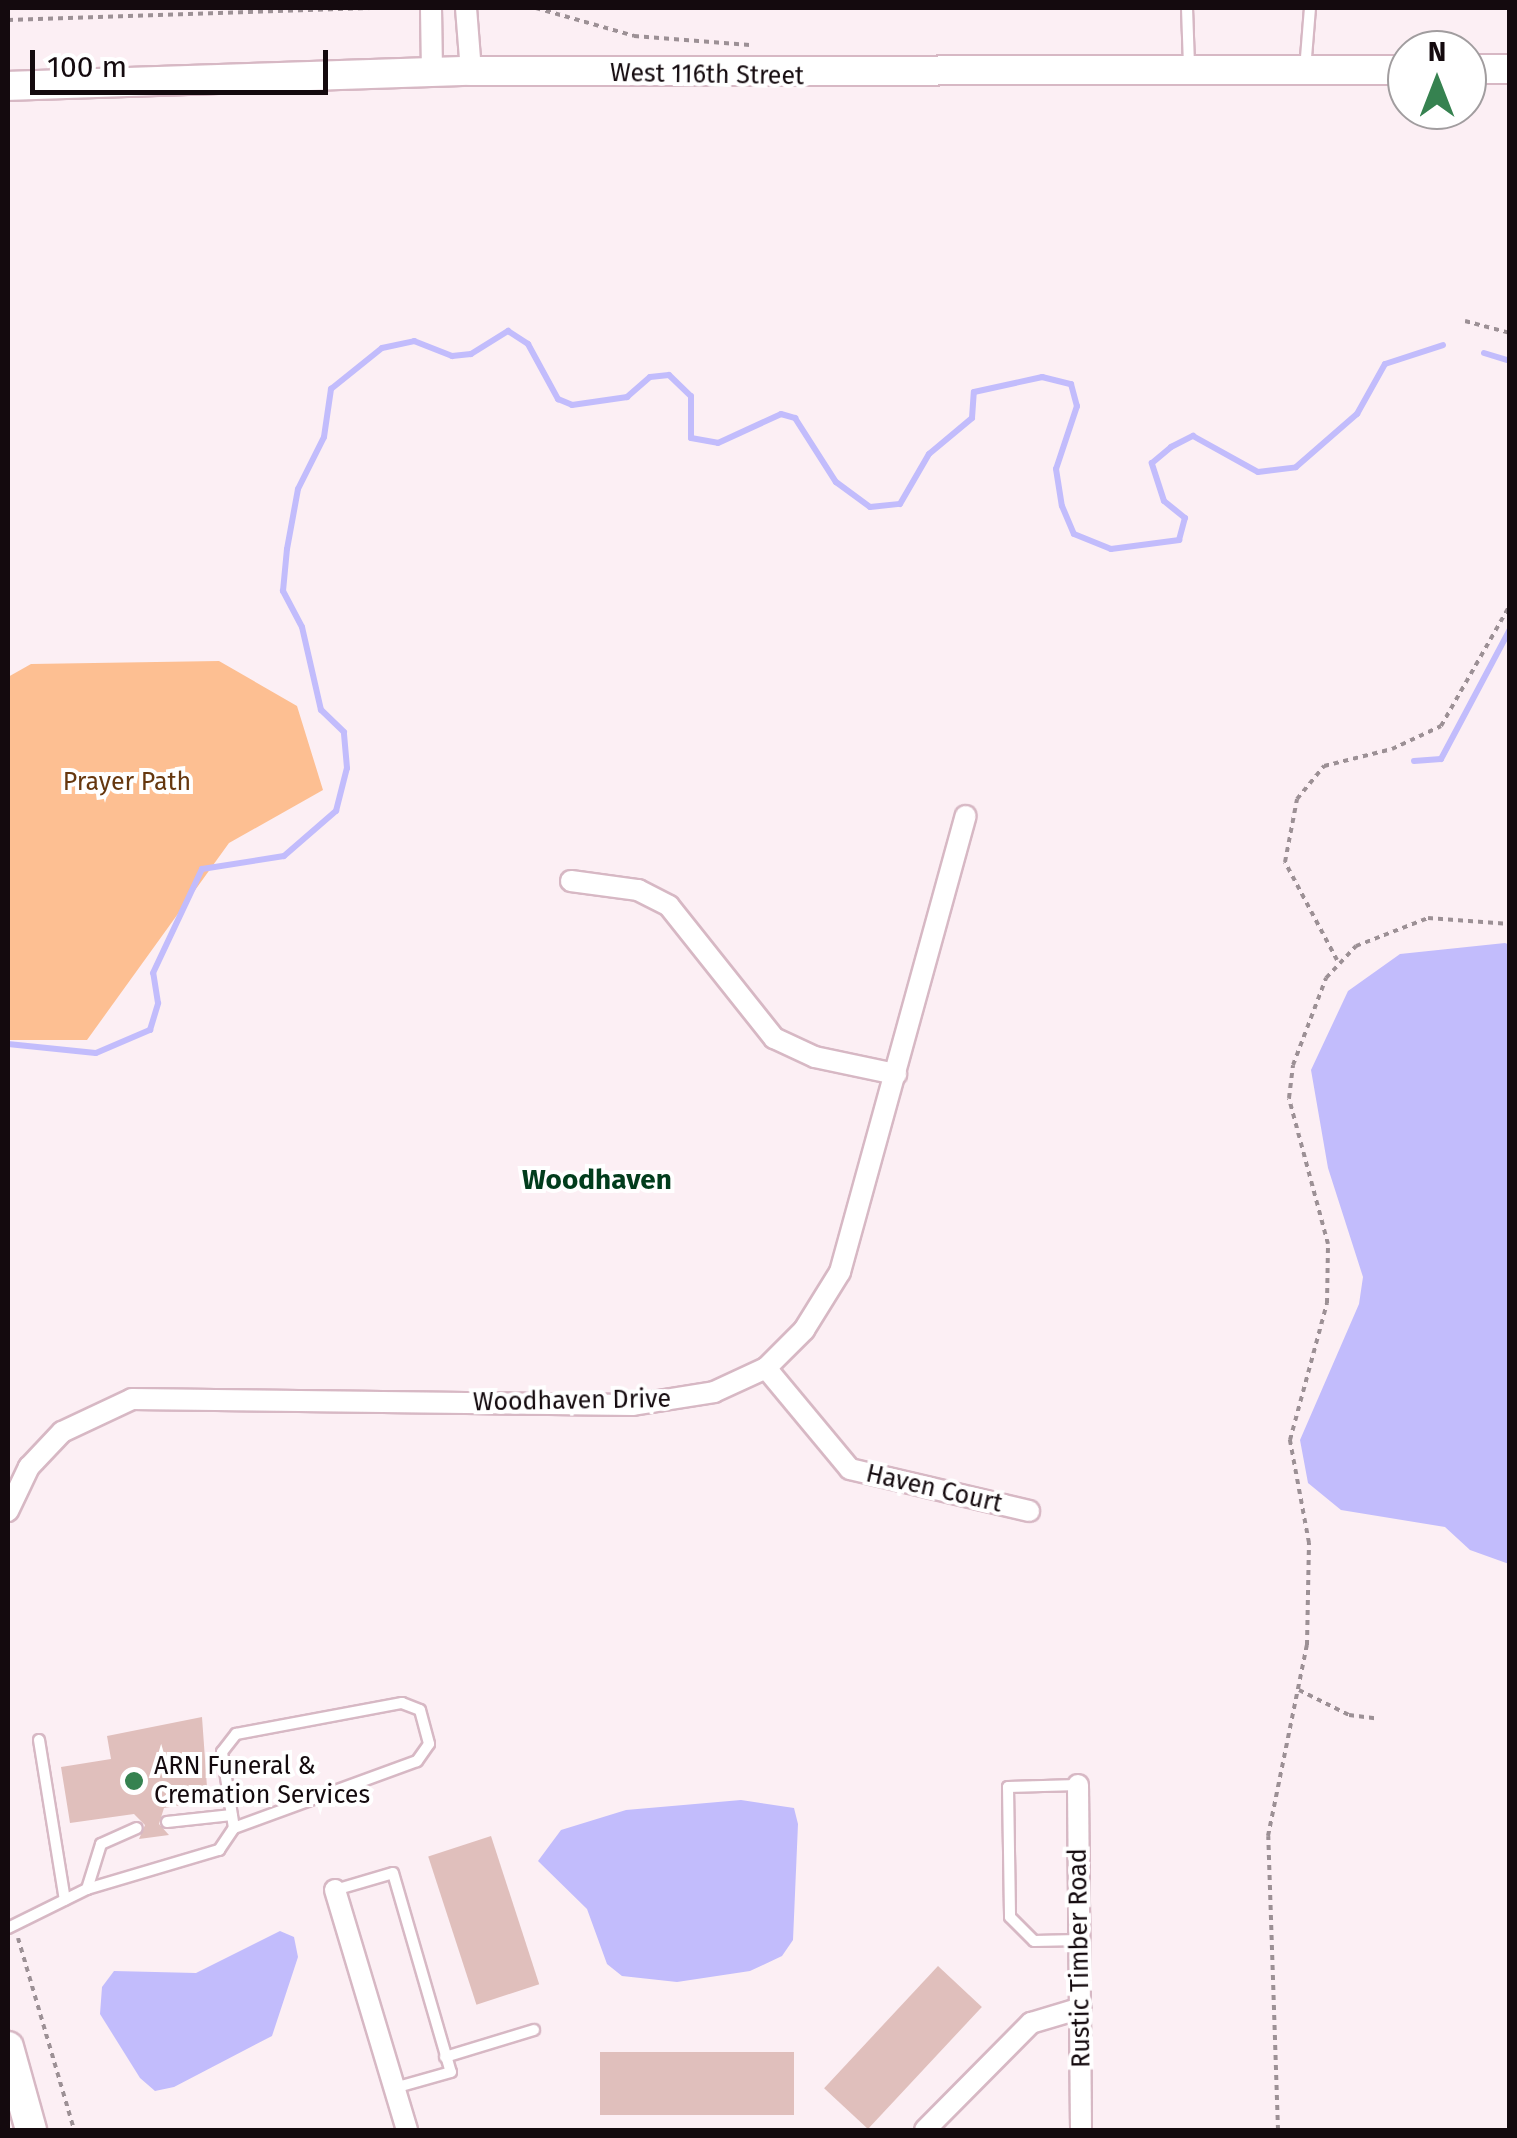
<!DOCTYPE html>
<style>
body{margin:0}
#map{position:relative;width:1517px;height:2138px;overflow:hidden;background:#fceff4;font-family:"Fira Sans",sans-serif}
div>[style]{position:absolute}
.green>*{inset:0;background:#fdbf92}
.water>*{inset:0;background:#c2bcfc}
.stream>*{height:6px;margin:-3px;padding:0 3px;transform-origin:3px;border-radius:3px;background:#c2bcfc}
.building>*{inset:0;background:#e0bfbc;transform-origin:0 0}
.path>*{height:4px;margin-top:-2px;transform-origin:0;background:repeating-linear-gradient(90deg,#9c9095 0 5px,transparent 0 10px)}
.roads{filter:drop-shadow(2px 0 #d7b8c4) drop-shadow(-2px 0 #d7b8c4) drop-shadow(0 2px #d7b8c4) drop-shadow(0 -2px #d7b8c4)}
.lane>*{height:10px;margin:-5px;padding:0 5px;transform-origin:5px;border-radius:5px;background:#fff}
.street>*{height:20px;margin:-10px;padding:0 10px;transform-origin:10px;border-radius:10px;background:#fff}
.secondary>*{height:28px;margin:-14px;padding:0 14px;transform-origin:14px;border-radius:14px;background:#fff}
.primary>*{height:30px;margin:-15px;padding:0 15px;transform-origin:15px;border-radius:15px;background:#fff}
.dots>*{width:28px;height:28px;translate:-50% -50%;box-sizing:border-box;border:5px solid #fff;border-radius:50%}
span{translate:-50% -50%;white-space:nowrap;text-align:center;line-height:1.15;-webkit-text-stroke:8px #fff;paint-order:stroke}
.street-label{font-size:25px;color:#140a0e}
.park-label{font-size:25px;color:#66370e}
.poi-label{font-size:25px;color:#140a0e}
.left{translate:0 -50%;text-align:left}
.neighbourhood-label{font-size:28px;color:#013c1c;font-weight:700}
.frame{position:absolute;inset:0;border:10px solid #140a0e;pointer-events:none}
.north{position:absolute;left:1387px;top:30px;width:100px;height:100px;box-sizing:border-box;background:#fff;border:2px solid #a19d9f;border-radius:50%;rotate:0deg;font-size:28px;font-weight:700;line-height:40px;text-align:center;color:#140a0e}
.north::after{content:'';display:block;margin:auto;width:35px;height:45px;background:#368250;clip-path:polygon(50% 0,100% 100%,50% 72%,0 100%)}
.scale{position:absolute;left:30px;top:50px;width:298px;height:45px;box-sizing:border-box;border:5px solid #140a0e;border-top:0;padding-left:12px;font-size:30px;line-height:35px;white-space:nowrap;color:#140a0e;-webkit-text-stroke:8px #fff;paint-order:stroke}
</style>
<div id="map">
<div class="green">
<div style="clip-path:polygon(219px 661px,297px 706px,323px 790px,229px 843px,87px 1040px,8px 1040px,8px 677px,31px 664px)"></div>
</div>
<div class="water">
<div style="clip-path:polygon(1505px 943px,1510px 945px,1509px 1564px,1470px 1550px,1445px 1527px,1341px 1510px,1308px 1483px,1300px 1440px,1359px 1304px,1363px 1277px,1328px 1168px,1311px 1070px,1348px 991px,1400px 954px)"></div>
<div style="clip-path:polygon(741px 1800px,794px 1808px,798px 1824px,793px 1940px,782px 1956px,750px 1971px,677px 1982px,622px 1976px,607px 1964px,587px 1909px,538px 1861px,561px 1830px,626px 1810px)"></div>
<div style="clip-path:polygon(280px 1931px,294px 1937px,298px 1957px,272px 2036px,174px 2087px,155px 2091px,140px 2078px,100px 2014px,102px 1987px,114px 1971px,196px 1973px)"></div>
</div>
<div class="stream">
<div style="left:1484px;top:353px;width:27px;rotate:17deg"></div>
<div style="left:1414px;top:761px;width:27px;rotate:-4deg"></div>
<div style="left:1441px;top:759px;width:147px;rotate:-62deg"></div>
<div style="left:8px;top:1044px;width:88px;rotate:5.8deg"></div>
<div style="left:96px;top:1053px;width:59px;rotate:-23.1deg"></div>
<div style="left:150px;top:1030px;width:28px;rotate:-73deg"></div>
<div style="left:158px;top:1003px;width:30px;rotate:-99deg"></div>
<div style="left:153px;top:973px;width:115px;rotate:-64.8deg"></div>
<div style="left:202px;top:869px;width:83px;rotate:-9deg"></div>
<div style="left:284px;top:856px;width:69px;rotate:-40.9deg"></div>
<div style="left:336px;top:811px;width:44px;rotate:-75.7deg"></div>
<div style="left:347px;top:768px;width:36px;rotate:-95deg"></div>
<div style="left:344px;top:732px;width:32px;rotate:-136deg"></div>
<div style="left:321px;top:710px;width:85px;rotate:-102.9deg"></div>
<div style="left:302px;top:627px;width:41px;rotate:-117.8deg"></div>
<div style="left:283px;top:591px;width:42px;rotate:-84.6deg"></div>
<div style="left:287px;top:549px;width:61px;rotate:-79.6deg"></div>
<div style="left:298px;top:489px;width:58px;rotate:-63.4deg"></div>
<div style="left:324px;top:437px;width:49px;rotate:-81.7deg"></div>
<div style="left:331px;top:389px;width:65px;rotate:-38.8deg"></div>
<div style="left:382px;top:348px;width:33px;rotate:-12deg"></div>
<div style="left:414px;top:341px;width:41px;rotate:21.5deg"></div>
<div style="left:452px;top:356px;width:19px;rotate:-6deg"></div>
<div style="left:471px;top:354px;width:44px;rotate:-31.9deg"></div>
<div style="left:508px;top:331px;width:24px;rotate:33deg"></div>
<div style="left:528px;top:344px;width:63px;rotate:61.4deg"></div>
<div style="left:558px;top:399px;width:15px;rotate:23deg"></div>
<div style="left:572px;top:405px;width:56px;rotate:-8.3deg"></div>
<div style="left:627px;top:397px;width:30px;rotate:-41deg"></div>
<div style="left:650px;top:377px;width:19px;rotate:-6deg"></div>
<div style="left:669px;top:375px;width:30px;rotate:44deg"></div>
<div style="left:691px;top:396px;width:42px;rotate:90deg"></div>
<div style="left:691px;top:438px;width:27px;rotate:10deg"></div>
<div style="left:718px;top:443px;width:69px;rotate:-24.7deg"></div>
<div style="left:781px;top:414px;width:15px;rotate:16deg"></div>
<div style="left:795px;top:418px;width:76px;rotate:57.4deg"></div>
<div style="left:836px;top:482px;width:42px;rotate:36.3deg"></div>
<div style="left:870px;top:507px;width:30px;rotate:-6deg"></div>
<div style="left:900px;top:504px;width:58px;rotate:-59.9deg"></div>
<div style="left:929px;top:454px;width:56px;rotate:-39.9deg"></div>
<div style="left:972px;top:418px;width:26px;rotate:-86deg"></div>
<div style="left:974px;top:392px;width:70px;rotate:-12.4deg"></div>
<div style="left:1042px;top:377px;width:30px;rotate:14deg"></div>
<div style="left:1071px;top:384px;width:23px;rotate:75deg"></div>
<div style="left:1077px;top:406px;width:66px;rotate:108.4deg"></div>
<div style="left:1056px;top:469px;width:37px;rotate:81deg"></div>
<div style="left:1062px;top:506px;width:30px;rotate:67deg"></div>
<div style="left:1074px;top:534px;width:40px;rotate:22deg"></div>
<div style="left:1111px;top:549px;width:69px;rotate:-7.5deg"></div>
<div style="left:1179px;top:540px;width:23px;rotate:-75deg"></div>
<div style="left:1185px;top:518px;width:27px;rotate:-141deg"></div>
<div style="left:1164px;top:501px;width:40px;rotate:-108deg"></div>
<div style="left:1152px;top:463px;width:25px;rotate:-40deg"></div>
<div style="left:1171px;top:447px;width:25px;rotate:-27deg"></div>
<div style="left:1193px;top:436px;width:74px;rotate:29deg"></div>
<div style="left:1258px;top:472px;width:38px;rotate:-7deg"></div>
<div style="left:1296px;top:467px;width:81px;rotate:-41deg"></div>
<div style="left:1357px;top:414px;width:57px;rotate:-60.8deg"></div>
<div style="left:1385px;top:364px;width:61px;rotate:-18.1deg"></div>
</div>
<div class="building">
<div style="clip-path:polygon(202px 1717px,208px 1801px,164px 1808px,159px 1824px,169px 1835px,139px 1839px,145px 1825px,134px 1814px,70px 1823px,61px 1767px,111px 1759px,107px 1736px)"></div>
<div style="left:491px;top:1836px;width:156px;height:66px;rotate:72deg"></div>
<div style="left:938px;top:1966px;width:60px;height:167px;rotate:43deg"></div>
<div style="left:794px;top:2052px;width:63px;height:194px;rotate:90deg"></div>
</div>
<div class="path">
<div style="left:536px;top:8px;width:102px;rotate:15.9deg"></div>
<div style="left:634px;top:36px;width:116px;rotate:4.4deg"></div>
<div style="left:8px;top:20px;width:363px;rotate:-1.9deg"></div>
<div style="left:1414px;top:47px;width:46px"></div>
<div style="left:1465px;top:321px;width:47px;rotate:14.9deg"></div>
<div style="left:1337px;top:960px;width:111px;rotate:-118deg"></div>
<div style="left:1285px;top:862px;width:64px;rotate:-79.2deg"></div>
<div style="left:1297px;top:799px;width:43px;rotate:-50.7deg"></div>
<div style="left:1324px;top:766px;width:70px;rotate:-14deg"></div>
<div style="left:1392px;top:749px;width:54px;rotate:-25.1deg"></div>
<div style="left:1441px;top:726px;width:139px;rotate:-60.3deg"></div>
<div style="left:1299px;top:1690px;width:56px;rotate:26.6deg"></div>
<div style="left:1349px;top:1715px;width:26px;rotate:7deg"></div>
<div style="left:18px;top:1938px;width:200px;rotate:73.7deg"></div>
<div style="left:1278px;top:2130px;width:294px;rotate:-91.9deg"></div>
<div style="left:1268px;top:1836px;width:195px;rotate:-78.5deg"></div>
<div style="left:1307px;top:1645px;width:102px;rotate:-88.9deg"></div>
<div style="left:1309px;top:1543px;width:105px;rotate:-100.5deg"></div>
<div style="left:1290px;top:1440px;width:142px;rotate:-74.9deg"></div>
<div style="left:1327px;top:1303px;width:59px;rotate:-89deg"></div>
<div style="left:1328px;top:1244px;width:151px;rotate:-105deg"></div>
<div style="left:1289px;top:1098px;width:33px;rotate:-83deg"></div>
<div style="left:1293px;top:1065px;width:93px;rotate:-69.2deg"></div>
<div style="left:1326px;top:978px;width:44px;rotate:-46.8deg"></div>
<div style="left:1356px;top:946px;width:77px;rotate:-21.3deg"></div>
<div style="left:1428px;top:918px;width:82px;rotate:4.2deg"></div>
</div>
<div class="roads">
<div class="lane">
<div style="left:1187px;top:8px;width:58px;rotate:88deg"></div>
<div style="left:1305px;top:70px;width:62px;rotate:-85.4deg"></div>
<div style="left:39px;top:1740px;width:162px;rotate:80.8deg"></div>
<div style="left:1078px;top:1785px;width:70px;rotate:178.4deg"></div>
<div style="left:1008px;top:1787px;width:130px;rotate:89.1deg"></div>
<div style="left:1010px;top:1917px;width:34px;rotate:45deg"></div>
<div style="left:1034px;top:1941px;width:45px;rotate:-1.3deg"></div>
<div style="left:167px;top:1822px;width:65px;rotate:-6.1deg"></div>
<div style="left:87px;top:1889px;width:47px;rotate:-72.7deg"></div>
<div style="left:101px;top:1844px;width:39px;rotate:-24deg"></div>
<div style="left:335px;top:1890px;width:60px;rotate:-16.3deg"></div>
<div style="left:393px;top:1873px;width:207px;rotate:73.8deg"></div>
<div style="left:451px;top:2072px;width:59px;rotate:164.3deg"></div>
<div style="left:8px;top:1928px;width:88px;rotate:-26.3deg"></div>
<div style="left:87px;top:1889px;width:138px;rotate:-16.5deg"></div>
<div style="left:219px;top:1850px;width:27px;rotate:-56deg"></div>
<div style="left:234px;top:1828px;width:77px;rotate:-99deg"></div>
<div style="left:222px;top:1752px;width:23px;rotate:-52deg"></div>
<div style="left:236px;top:1734px;width:169px;rotate:-10.6deg"></div>
<div style="left:402px;top:1703px;width:19px;rotate:21deg"></div>
<div style="left:420px;top:1710px;width:35px;rotate:75deg"></div>
<div style="left:429px;top:1744px;width:21px;rotate:125deg"></div>
<div style="left:417px;top:1761px;width:195px;rotate:159.9deg"></div>
<div style="left:445px;top:2057px;width:93px;rotate:-16.9deg"></div>
</div>
<div class="street">
<div style="left:431px;top:8px;width:63px;rotate:89.1deg"></div>
<div style="left:466px;top:8px;width:63px;rotate:85.5deg"></div>
<div style="left:571px;top:881px;width:68px;rotate:7.7deg"></div>
<div style="left:638px;top:890px;width:35px;rotate:27deg"></div>
<div style="left:669px;top:906px;width:169px;rotate:51.5deg"></div>
<div style="left:774px;top:1038px;width:45px;rotate:24.9deg"></div>
<div style="left:815px;top:1057px;width:83px;rotate:11.9deg"></div>
<div style="left:766px;top:1368px;width:131px;rotate:50.3deg"></div>
<div style="left:850px;top:1469px;width:184px;rotate:13.2deg"></div>
<div style="left:8px;top:1511px;width:49px;rotate:-64.5deg"></div>
<div style="left:29px;top:1467px;width:48px;rotate:-46.7deg"></div>
<div style="left:62px;top:1432px;width:77px;rotate:-25.2deg"></div>
<div style="left:132px;top:1399px;width:501px;rotate:0.69deg"></div>
<div style="left:633px;top:1405px;width:82px;rotate:-9.1deg"></div>
<div style="left:714px;top:1392px;width:57px;rotate:-24.8deg"></div>
<div style="left:766px;top:1368px;width:54px;rotate:-45deg"></div>
<div style="left:804px;top:1330px;width:68px;rotate:-58.2deg"></div>
<div style="left:840px;top:1272px;width:473px;rotate:-74.6deg"></div>
<div style="left:1078px;top:1785px;width:345px;rotate:89.5deg"></div>
<div style="left:335px;top:1890px;width:251px;rotate:73.3deg"></div>
<div style="left:925px;top:2130px;width:151px;rotate:-45.3deg"></div>
<div style="left:1031px;top:2023px;width:52px;rotate:-16.7deg"></div>
</div>
<div class="secondary">
<div style="left:1467px;top:69px;width:43px"></div>
<div style="left:8px;top:86px;width:463px;rotate:-1.9deg"></div>
<div style="left:471px;top:71px;width:936px;rotate:-0.06deg"></div>
</div>
<div class="primary">
<div style="left:8px;top:2047px;width:86px;rotate:74.5deg"></div>
</div>
</div>
<div class="dots">
<div style="left:134px;top:1781px;background:#368250"></div>
</div>
<div class="street-label">
<span style="left:707px;top:75px;rotate:1deg">West 116th Street</span>
<span style="left:572px;top:1401px;rotate:-1deg">Woodhaven Drive</span>
<span style="left:934px;top:1489px;rotate:13deg">Haven Court</span>
<span style="left:1080px;top:1958px;rotate:-91deg">Rustic Timber Road</span>
</div>
<div class="park-label">
<span style="left:127px;top:782px">Prayer Path</span>
</div>
<div class="poi-label">
<span class="left" style="left:154px;top:1781px">ARN Funeral &amp;<br>Cremation Services</span>
</div>
<div class="neighbourhood-label">
<span style="left:597px;top:1180px">Woodhaven</span>
</div>
<div class="frame"></div>
<div class="north">N</div>
<div class="scale">100 m</div>
</div>
